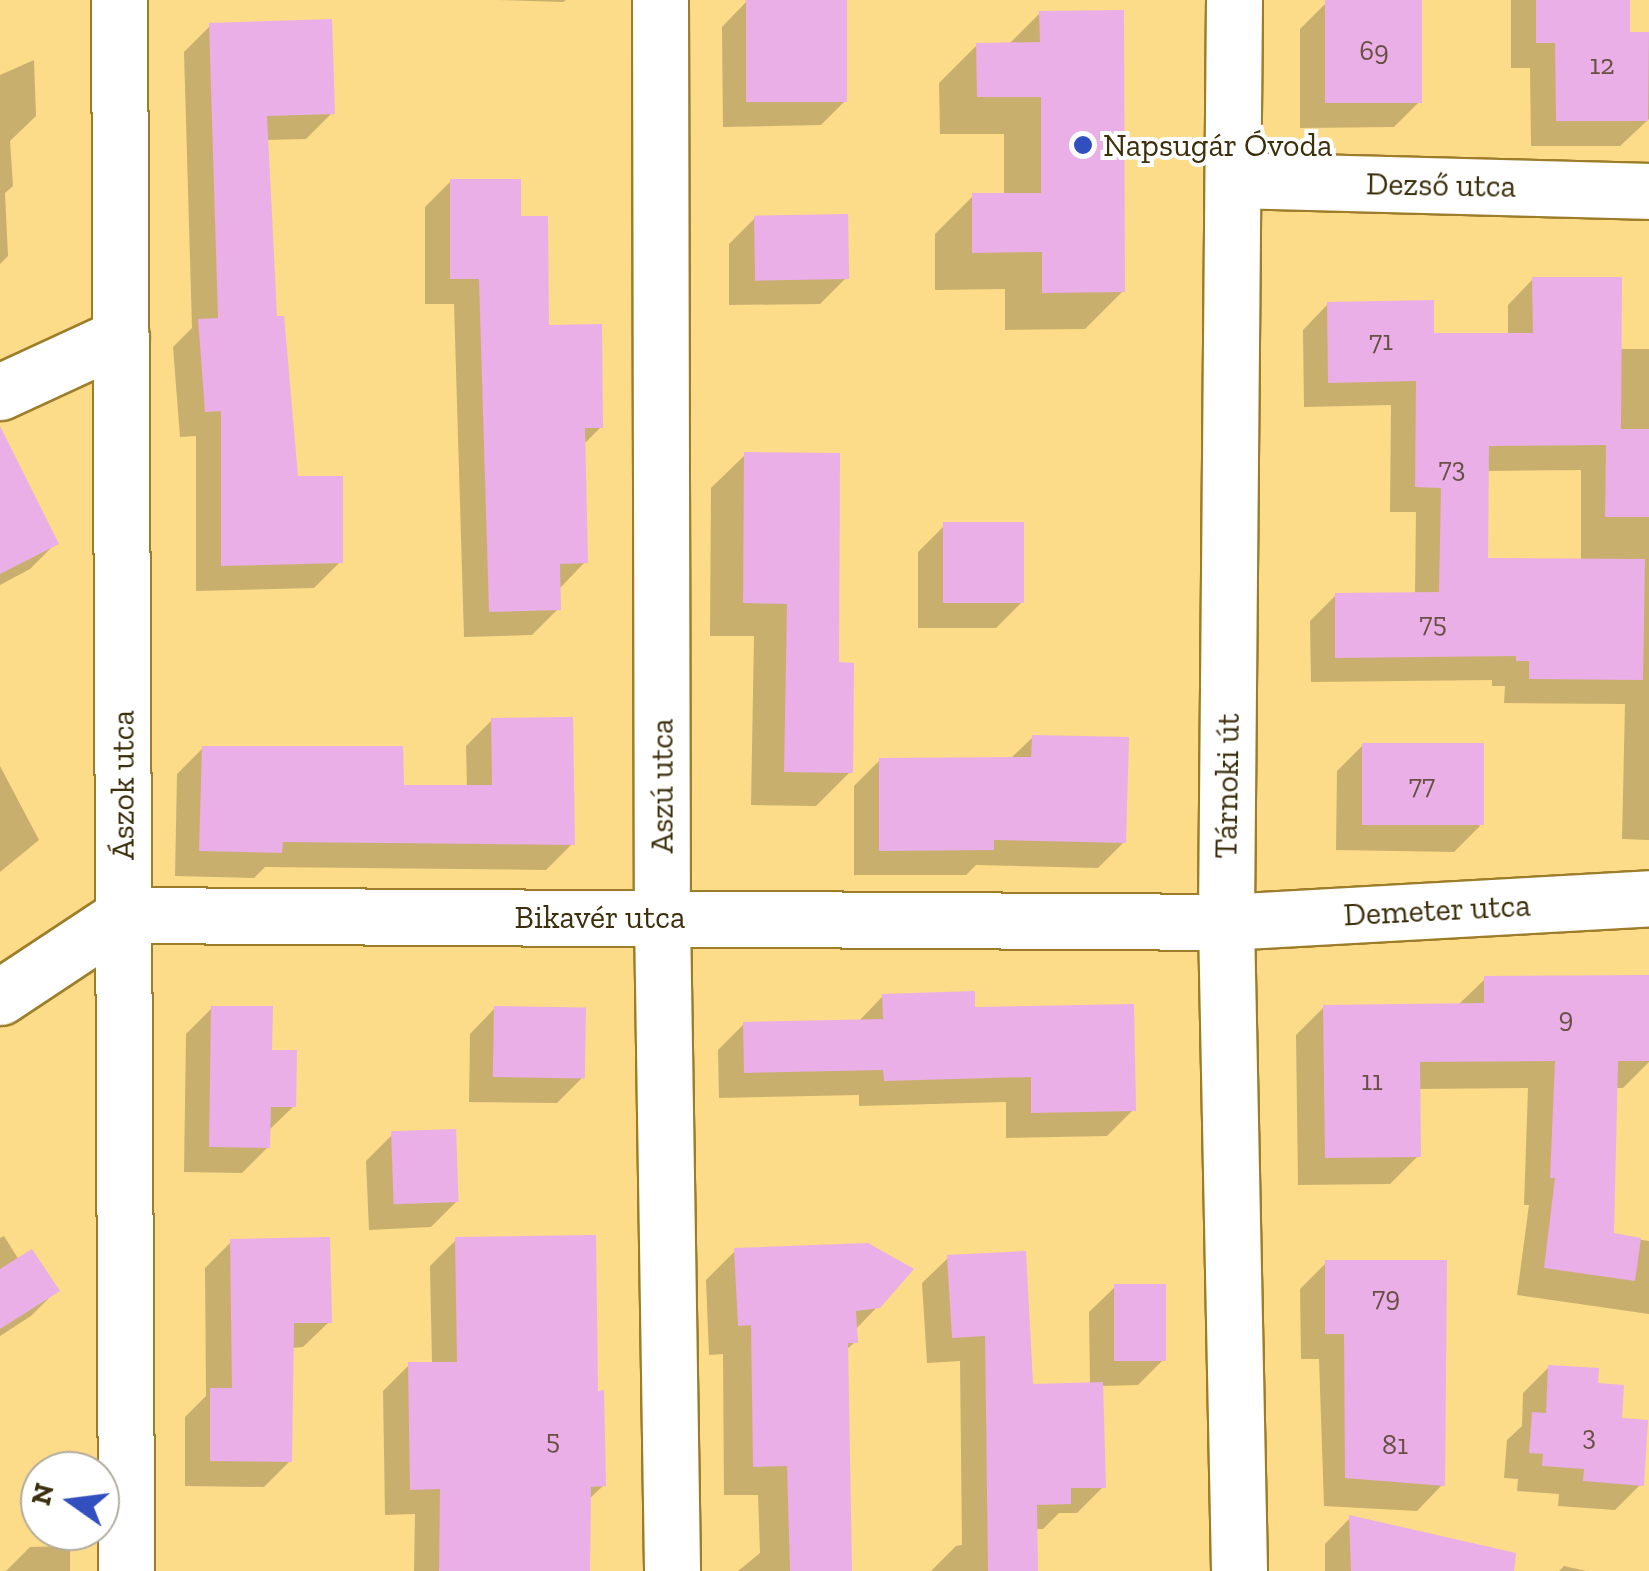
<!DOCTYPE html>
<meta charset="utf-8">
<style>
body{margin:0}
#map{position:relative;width:1649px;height:1571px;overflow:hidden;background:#fcdb89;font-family:"Zilla Slab",serif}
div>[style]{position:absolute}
.shadow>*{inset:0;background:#0003}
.building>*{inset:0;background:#e9afe6;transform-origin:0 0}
.roads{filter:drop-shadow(2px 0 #9d7d29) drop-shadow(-2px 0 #9d7d29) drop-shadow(0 2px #9d7d29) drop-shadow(0 -2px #9d7d29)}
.minor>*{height:55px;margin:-27.5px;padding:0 27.5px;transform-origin:27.5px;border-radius:27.5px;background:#fff}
.dots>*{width:28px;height:28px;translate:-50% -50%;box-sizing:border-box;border:5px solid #fff;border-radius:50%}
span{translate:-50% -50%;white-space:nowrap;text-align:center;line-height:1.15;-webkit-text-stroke:8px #fff;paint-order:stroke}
.number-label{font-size:28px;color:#674f42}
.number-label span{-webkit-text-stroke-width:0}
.poi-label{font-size:32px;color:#3c2f0c}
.left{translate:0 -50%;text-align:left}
.street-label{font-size:32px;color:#3c2f0c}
.north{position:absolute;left:20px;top:1451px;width:100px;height:100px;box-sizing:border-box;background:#fff;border:2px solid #b1ac9e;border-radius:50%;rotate:284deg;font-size:28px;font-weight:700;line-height:40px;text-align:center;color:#3c2f0c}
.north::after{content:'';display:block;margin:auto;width:35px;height:45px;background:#324fc0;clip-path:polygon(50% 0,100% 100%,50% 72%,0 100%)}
</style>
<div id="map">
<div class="shadow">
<div style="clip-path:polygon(498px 0,566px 0,563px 2px)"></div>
<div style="clip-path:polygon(845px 0,847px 99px,821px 125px,723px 127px,722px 27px,747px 1px)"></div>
<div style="clip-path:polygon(1511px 0,1627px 0,1628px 35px,1649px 35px,1649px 119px,1620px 146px,1531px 146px,1530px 68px,1511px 68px)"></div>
<div style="clip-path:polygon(1326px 3px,1420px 101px,1394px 127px,1300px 128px,1300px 29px)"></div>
<div style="clip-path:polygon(1040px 13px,1123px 291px,1085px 329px,1005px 330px,1005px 289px,935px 290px,935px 234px,973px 196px,1004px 196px,1004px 134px,940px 134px,939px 83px,977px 45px,1008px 45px)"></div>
<div style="clip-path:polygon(210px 26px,332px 113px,306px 139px,266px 140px,275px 319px,296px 478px,340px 562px,314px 588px,196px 591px,196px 436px,180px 437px,173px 347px,192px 328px,184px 52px)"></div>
<div style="clip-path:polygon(34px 60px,36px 116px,10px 141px,13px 186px,5px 193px,8px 256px,0 264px,0 75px)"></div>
<div style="clip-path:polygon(451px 181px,519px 218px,546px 327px,601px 427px,583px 445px,585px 562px,560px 588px,558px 609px,532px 635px,464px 637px,454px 304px,425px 304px,425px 207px)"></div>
<div style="clip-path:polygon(755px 218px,846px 278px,820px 304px,729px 305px,729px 244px)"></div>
<div style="clip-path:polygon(evenodd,1533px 279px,1619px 349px,1649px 349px,1649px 840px,1622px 839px,1625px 704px,1504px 703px,1505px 686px,1492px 686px,1492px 680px,1311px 682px,1310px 621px,1336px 595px,1415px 594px,1416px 512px,1390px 512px,1391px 405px,1304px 407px,1303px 330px,1328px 304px,1432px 336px,1508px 336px,1508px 305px,1533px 279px,1581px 470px,1581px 561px,1486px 560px,1486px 471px,1581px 470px)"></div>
<div style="clip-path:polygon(745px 455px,836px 665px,850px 772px,816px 806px,751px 805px,754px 636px,710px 636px,711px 488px)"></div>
<div style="clip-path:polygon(0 474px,56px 543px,30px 569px,0 585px)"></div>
<div style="clip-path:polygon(944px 526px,1022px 602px,996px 628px,918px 628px,918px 552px)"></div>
<div style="clip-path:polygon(492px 720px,572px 844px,546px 870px,265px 867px,254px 878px,175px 876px,177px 774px,203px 748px,401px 788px,467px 788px,466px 746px)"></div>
<div style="clip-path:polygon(1033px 737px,1124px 842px,1098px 868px,976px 865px,966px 875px,854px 875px,854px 786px,880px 760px,1010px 759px)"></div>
<div style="clip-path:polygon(1363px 745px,1480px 826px,1454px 852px,1336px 850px,1337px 771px)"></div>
<div style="clip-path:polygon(0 766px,39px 840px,0 872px)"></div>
<div style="clip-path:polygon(1649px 978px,1649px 1062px,1623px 1088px,1615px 1088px,1611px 1235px,1649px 1241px,1649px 1314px,1517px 1295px,1529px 1205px,1524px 1205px,1528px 1088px,1418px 1089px,1418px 1156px,1390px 1184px,1298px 1185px,1296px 1035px,1324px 1007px,1458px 1005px,1485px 979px)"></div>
<div style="clip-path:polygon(883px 996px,973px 1010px,1133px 1110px,1107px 1136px,1006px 1138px,1006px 1102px,859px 1106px,859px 1095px,719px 1098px,718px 1050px,744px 1024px,858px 1022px)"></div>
<div style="clip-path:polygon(212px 1008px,270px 1052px,294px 1106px,268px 1131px,268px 1147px,242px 1173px,184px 1172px,186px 1034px)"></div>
<div style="clip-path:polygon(495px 1008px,583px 1077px,557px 1103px,469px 1102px,470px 1034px)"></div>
<div style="clip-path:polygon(392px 1135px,457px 1201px,431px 1227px,369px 1230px,366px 1161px)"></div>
<div style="clip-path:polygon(4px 1236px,19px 1260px,57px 1290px,31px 1316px,0 1336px,0 1238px)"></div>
<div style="clip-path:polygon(456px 1240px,596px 1393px,604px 1485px,588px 1500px,587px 1571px,414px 1571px,415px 1514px,385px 1515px,383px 1391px,409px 1365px,432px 1365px,430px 1266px)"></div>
<div style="clip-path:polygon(231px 1242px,329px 1322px,303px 1347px,291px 1348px,290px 1461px,264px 1487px,185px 1486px,185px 1417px,206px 1396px,205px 1268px)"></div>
<div style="clip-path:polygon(736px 1250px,878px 1306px,855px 1330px,855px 1342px,845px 1351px,850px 1571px,738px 1571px,760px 1553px,758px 1495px,724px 1495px,723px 1354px,709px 1355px,706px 1280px)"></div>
<div style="clip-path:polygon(948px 1258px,1030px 1387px,1090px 1385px,1089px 1312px,1115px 1287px,1164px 1359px,1138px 1385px,1101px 1386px,1103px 1487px,1077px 1513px,1059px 1513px,1043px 1529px,1035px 1529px,1035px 1571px,931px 1571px,956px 1546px,962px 1545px,960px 1361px,927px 1363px,922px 1283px)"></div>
<div style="clip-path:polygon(1326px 1263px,1442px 1485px,1417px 1511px,1324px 1506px,1319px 1359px,1301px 1359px,1300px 1289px)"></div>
<div style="clip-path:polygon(1549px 1367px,1595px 1386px,1620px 1420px,1641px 1484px,1615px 1510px,1558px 1506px,1559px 1494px,1517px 1491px,1518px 1479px,1504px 1478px,1507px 1440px,1522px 1426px,1523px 1393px)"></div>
<div style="clip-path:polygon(1350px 1518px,1454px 1571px,1325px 1571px,1325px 1544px)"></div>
<div style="clip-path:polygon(70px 1546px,70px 1571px,6px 1571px,30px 1547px)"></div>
<div style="clip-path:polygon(1564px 1566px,1586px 1571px,1559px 1571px)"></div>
</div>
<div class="building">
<div style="left:746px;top:0;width:101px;height:102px"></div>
<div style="left:1325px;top:0;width:97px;height:103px"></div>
<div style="clip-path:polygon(1536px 0,1630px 0,1630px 32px,1649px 32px,1648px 121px,1556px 121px,1555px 43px,1536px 43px)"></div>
<div style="clip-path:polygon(1124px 10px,1125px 292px,1042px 293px,1042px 252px,972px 253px,972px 193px,1041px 193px,1041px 97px,977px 97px,976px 43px,1040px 42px,1039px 11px)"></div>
<div style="clip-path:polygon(332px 19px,335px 114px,267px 116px,277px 316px,284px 316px,298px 476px,343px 476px,343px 563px,221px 566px,221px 411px,205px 412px,198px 319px,218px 318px,209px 23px)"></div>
<div style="clip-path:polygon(450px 179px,521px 179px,521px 216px,548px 216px,549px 325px,602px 324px,603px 428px,585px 428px,588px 563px,560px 564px,561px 610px,489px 612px,479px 279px,450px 279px)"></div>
<div style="left:848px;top:214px;width:65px;height:94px;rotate:89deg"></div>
<div style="clip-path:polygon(1532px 277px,1622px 277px,1621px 429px,1649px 429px,1649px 517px,1605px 517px,1606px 445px,1489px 446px,1488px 558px,1645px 559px,1643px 680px,1529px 679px,1529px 661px,1516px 661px,1516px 656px,1335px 658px,1335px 593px,1439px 592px,1441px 488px,1415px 487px,1416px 381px,1328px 383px,1327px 302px,1434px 300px,1434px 333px,1533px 333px)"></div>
<div style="clip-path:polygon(0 426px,59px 544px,0 574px)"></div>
<div style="clip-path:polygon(744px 452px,840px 453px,839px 662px,854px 663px,853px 773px,784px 772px,787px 604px,743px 603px)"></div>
<div style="left:1024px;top:522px;width:81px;height:81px;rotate:90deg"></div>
<div style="clip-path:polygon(573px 717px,575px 845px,283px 842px,282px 853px,199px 851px,202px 746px,403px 746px,404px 785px,492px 785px,491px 718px)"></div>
<div style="clip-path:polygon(1032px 735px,1129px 737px,1126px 843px,994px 840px,994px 850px,879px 851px,879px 758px,1031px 757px)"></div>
<div style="left:1362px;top:743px;width:122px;height:82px"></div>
<div style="clip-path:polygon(1649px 975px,1649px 1061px,1618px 1061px,1614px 1233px,1641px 1238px,1635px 1281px,1544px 1268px,1555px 1178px,1550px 1178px,1555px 1061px,1420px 1062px,1421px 1157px,1325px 1158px,1323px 1005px,1484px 1003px,1484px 976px)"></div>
<div style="clip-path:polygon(975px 991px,975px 1007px,1134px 1004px,1136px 1111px,1031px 1113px,1031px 1077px,884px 1081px,883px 1070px,744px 1073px,743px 1022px,883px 1019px,882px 994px)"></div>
<div style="clip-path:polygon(211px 1006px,273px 1006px,272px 1050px,297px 1050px,296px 1107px,271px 1107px,270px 1148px,209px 1147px)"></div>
<div style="left:494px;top:1006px;width:92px;height:71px;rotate:1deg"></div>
<div style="left:456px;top:1129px;width:73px;height:65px;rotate:88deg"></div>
<div style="clip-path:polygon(596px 1235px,598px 1391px,604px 1390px,606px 1486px,591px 1487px,590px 1571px,439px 1571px,440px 1489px,410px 1490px,408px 1362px,457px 1362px,455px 1237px)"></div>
<div style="clip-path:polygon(330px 1237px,332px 1323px,294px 1323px,292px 1462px,210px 1461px,210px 1388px,232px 1388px,230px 1239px)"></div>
<div style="clip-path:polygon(868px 1243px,914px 1269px,880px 1308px,856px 1311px,858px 1343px,848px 1343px,852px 1571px,790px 1571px,787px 1466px,753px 1467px,751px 1325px,738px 1326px,734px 1248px)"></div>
<div style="clip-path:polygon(32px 1249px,60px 1291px,0 1329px,0 1269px)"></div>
<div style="clip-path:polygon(1026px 1251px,1033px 1384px,1103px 1382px,1106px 1488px,1071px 1488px,1071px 1504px,1037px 1505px,1038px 1571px,988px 1571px,985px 1336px,952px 1338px,947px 1255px)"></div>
<div style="clip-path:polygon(1325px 1260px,1447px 1260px,1445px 1486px,1345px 1478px,1344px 1334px,1325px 1334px)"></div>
<div style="left:1114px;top:1284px;width:52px;height:77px"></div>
<div style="clip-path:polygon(1548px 1365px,1599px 1368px,1598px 1383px,1624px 1385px,1622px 1418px,1648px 1420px,1644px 1486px,1583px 1481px,1584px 1469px,1542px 1466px,1543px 1454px,1529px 1453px,1532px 1412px,1546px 1413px)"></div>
<div style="clip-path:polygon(1349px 1515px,1516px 1553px,1514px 1571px,1351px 1571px)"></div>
</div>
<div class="roads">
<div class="minor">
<div style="left:119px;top:0;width:1571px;rotate:89.74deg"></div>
<div style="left:660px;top:0;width:917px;rotate:89.88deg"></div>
<div style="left:662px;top:917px;width:654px;rotate:89.12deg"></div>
<div style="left:1234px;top:0;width:922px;rotate:90.5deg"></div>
<div style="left:1226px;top:922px;width:649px;rotate:88.85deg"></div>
<div style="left:1233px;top:180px;width:416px;rotate:1.5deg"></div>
<div style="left:0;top:392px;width:133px;rotate:-24.8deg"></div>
<div style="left:0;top:997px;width:149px;rotate:-33.5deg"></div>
<div style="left:124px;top:915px;width:1102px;rotate:0.36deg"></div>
<div style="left:1226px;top:922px;width:424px;rotate:-3.2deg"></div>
</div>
</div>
<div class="dots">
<div style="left:1083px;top:145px;background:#324fc0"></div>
</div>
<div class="number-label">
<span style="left:1374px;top:51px">69</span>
<span style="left:1602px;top:65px">12</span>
<span style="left:1381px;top:341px">71</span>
<span style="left:1452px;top:468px">73</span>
<span style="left:1433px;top:623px">75</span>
<span style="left:1422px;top:785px">77</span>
<span style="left:1566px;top:1018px">9</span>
<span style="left:1372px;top:1081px">11</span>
<span style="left:1386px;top:1297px">79</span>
<span style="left:1589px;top:1436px">3</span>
<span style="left:553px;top:1440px">5</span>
<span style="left:1395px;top:1445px">81</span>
</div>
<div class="poi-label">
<span class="left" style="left:1103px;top:145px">Napsugár Óvoda</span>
</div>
<div class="street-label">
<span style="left:1441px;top:185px;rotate:1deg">Dezső utca</span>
<span style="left:123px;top:785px;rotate:-90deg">Ászok utca</span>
<span style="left:662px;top:786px;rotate:-90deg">Aszú utca</span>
<span style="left:1227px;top:786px;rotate:-89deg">Tárnoki út</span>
<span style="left:1437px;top:910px;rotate:-3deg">Demeter utca</span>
<span style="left:600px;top:917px">Bikavér utca</span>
</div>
<div class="north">N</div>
</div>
